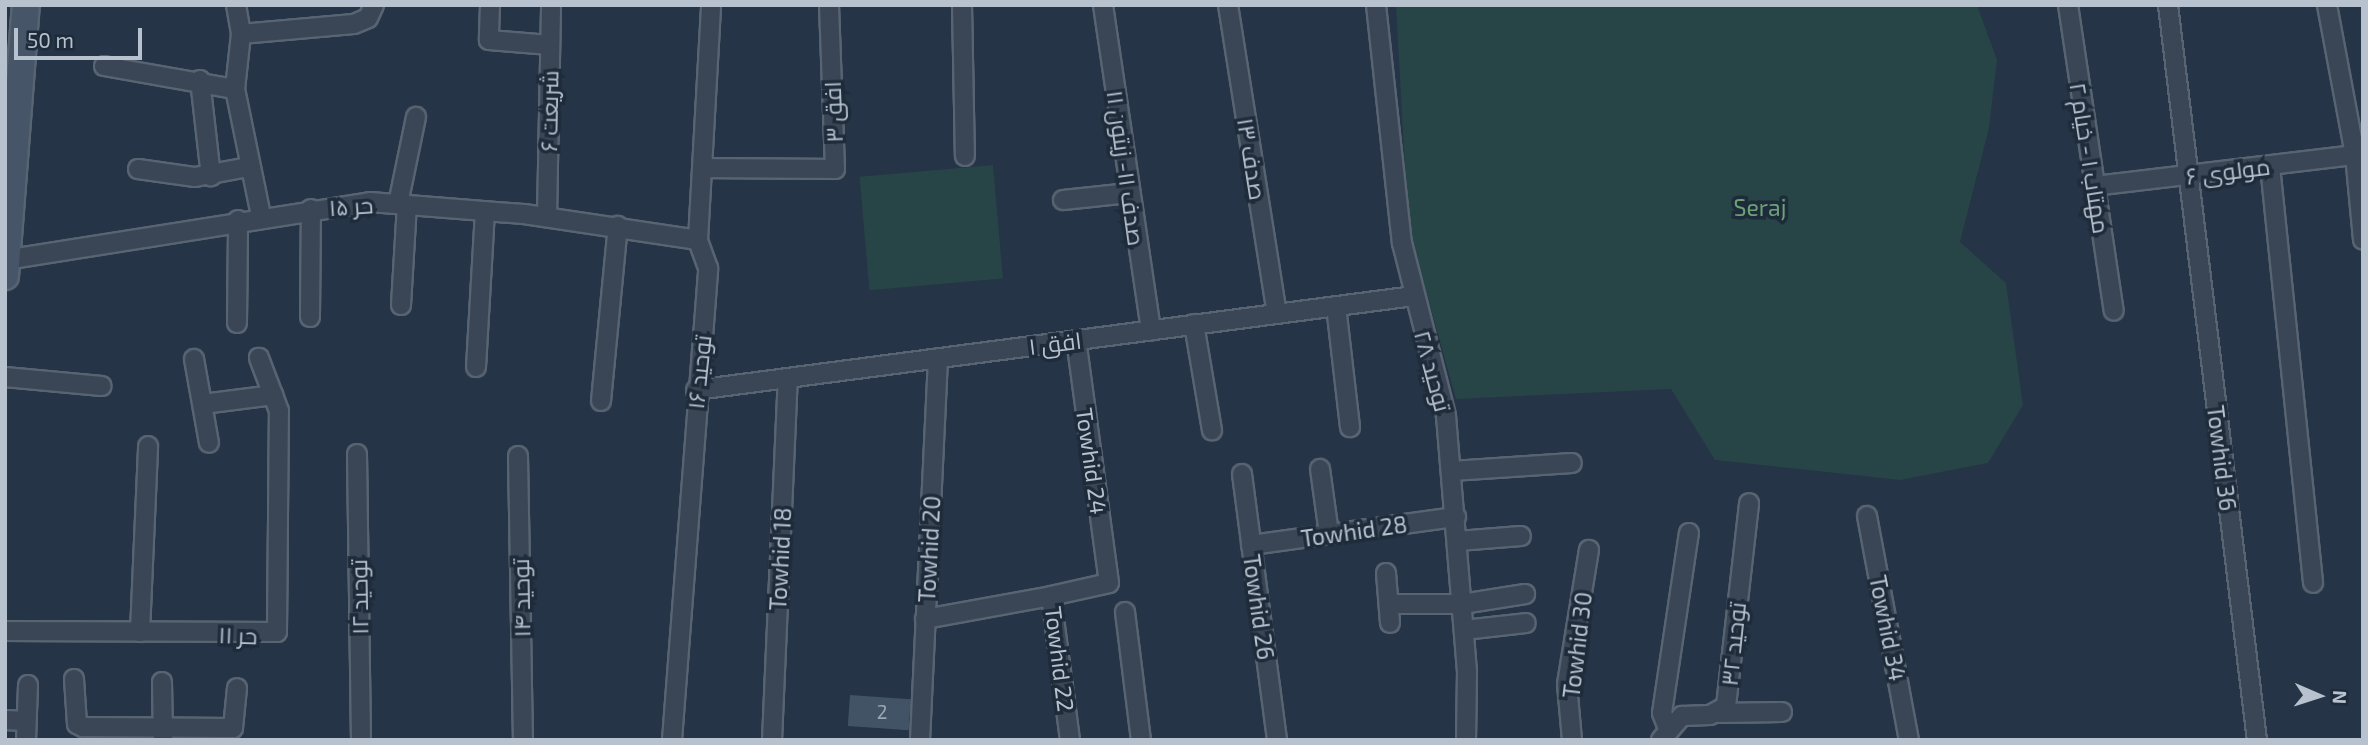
<!DOCTYPE html>
<meta charset="utf-8">
<style>
body{margin:0}
#map{position:relative;width:2368px;height:745px;overflow:hidden;background:#253446;font-family:"Exo 2",Cairo,sans-serif}
div>[style]{position:absolute}
.green>*{inset:0;background:#274446;transform-origin:0 0}
.building>*{inset:0;background:#415365;transform-origin:0 0}
.roads{filter:drop-shadow(2px 0 #586472) drop-shadow(-2px 0 #586472) drop-shadow(0 2px #586472) drop-shadow(0 -2px #586472)}
.street>*{height:18px;margin:-9px;padding:0 9px;transform-origin:9px;border-radius:9px;background:#3a4655}
.secondary>*{height:26px;margin:-13px;padding:0 13px;transform-origin:13px;border-radius:13px;background:#475568}
span{translate:-50% -50%;white-space:nowrap;text-align:center;line-height:1.15;-webkit-text-stroke:7px #1e2b3a;paint-order:stroke}
.number-label{font-size:19px;color:#9aa6b4}
.number-label span{-webkit-text-stroke-width:0}
.street-label{font-size:23px;color:#b8c1ce}
.park-label{font-size:23px;color:#6da176}
.frame{position:absolute;inset:0;border:7px solid #b8c1ce;pointer-events:none}
.north{position:absolute;left:2284px;top:661px;width:70px;height:70px;-webkit-text-stroke:5px #1e2b3a;paint-order:stroke;rotate:93deg;font-size:19px;font-weight:700;line-height:28px;text-align:center;color:#b8c1ce}
.north::after{content:'';display:block;margin:auto;width:24px;height:32px;background:#b8c1ce;clip-path:polygon(50% 0,100% 100%,50% 72%,0 100%)}
.scale{position:absolute;left:14px;top:28px;width:128px;height:32px;box-sizing:border-box;border:4px solid #b8c1ce;border-top:0;padding-left:9px;font-size:21px;line-height:24px;white-space:nowrap;color:#b8c1ce;-webkit-text-stroke:5px #1e2b3a;paint-order:stroke}
</style>
<div id="map">
<div class="green">
<div style="clip-path:polygon(1396px 5px,1977px 5px,1997px 60px,1989px 128px,1960px 242px,2006px 283px,2023px 405px,1988px 463px,1900px 480px,1715px 460px,1671px 389px,1456px 399px,1408px 226px)"></div>
<div style="left:993px;top:165px;width:114px;height:134px;rotate:85deg"></div>
</div>
<div class="building">
<div style="left:850px;top:695px;width:61px;height:31px;rotate:4deg"></div>
</div>
<div class="roads">
<div class="street">
<div style="left:236px;top:5px;width:29px;rotate:80deg"></div>
<div style="left:241px;top:34px;width:55px;rotate:96.2deg"></div>
<div style="left:235px;top:89px;width:130px;rotate:78.4deg"></div>
<div style="left:490px;top:5px;width:35px;rotate:92deg"></div>
<div style="left:489px;top:40px;width:61px;rotate:4.7deg"></div>
<div style="left:962px;top:5px;width:151px;rotate:88.9deg"></div>
<div style="left:1103px;top:5px;width:329px;rotate:81.6deg"></div>
<div style="left:1228px;top:5px;width:312px;rotate:81deg"></div>
<div style="left:1376px;top:5px;width:239px;rotate:83.8deg"></div>
<div style="left:1402px;top:243px;width:179px;rotate:75.7deg"></div>
<div style="left:1446px;top:416px;width:256px;rotate:85.3deg"></div>
<div style="left:1467px;top:671px;width:69px;rotate:90.8deg"></div>
<div style="left:2068px;top:5px;width:309px;rotate:81.5deg"></div>
<div style="left:2168px;top:5px;width:740px;rotate:83.1deg"></div>
<div style="left:2327px;top:5px;width:153px;rotate:79.4deg"></div>
<div style="left:2355px;top:155px;width:85px;rotate:84.6deg"></div>
<div style="left:241px;top:34px;width:113px;rotate:-5.1deg"></div>
<div style="left:354px;top:24px;width:15px;rotate:-23deg"></div>
<div style="left:368px;top:18px;width:14px;rotate:-65deg"></div>
<div style="left:104px;top:66px;width:133px;rotate:10deg"></div>
<div style="left:200px;top:80px;width:97px;rotate:83.5deg"></div>
<div style="left:2270px;top:166px;width:419px;rotate:84.1deg"></div>
<div style="left:702px;top:168px;width:133px;rotate:0.4deg"></div>
<div style="left:835px;top:169px;width:164px;rotate:-92.1deg"></div>
<div style="left:138px;top:169px;width:58px;rotate:8deg"></div>
<div style="left:195px;top:177px;width:54px;rotate:-10.7deg"></div>
<div style="left:2094px;top:186px;width:271px;rotate:-6.8deg"></div>
<div style="left:1063px;top:200px;width:67px;rotate:-6deg"></div>
<div style="left:398px;top:204px;width:89px;rotate:-78.3deg"></div>
<div style="left:547px;top:217px;width:212px;rotate:-88.9deg"></div>
<div style="left:5px;top:260px;width:370px;rotate:-9deg"></div>
<div style="left:370px;top:202px;width:154px;rotate:4.5deg"></div>
<div style="left:524px;top:214px;width:176px;rotate:8.5deg"></div>
<div style="left:401px;top:305px;width:100px;rotate:-86.6deg"></div>
<div style="left:1336px;top:306px;width:122px;rotate:83.4deg"></div>
<div style="left:310px;top:317px;width:108px;rotate:-89.5deg"></div>
<div style="left:237px;top:323px;width:103px;rotate:-89.4deg"></div>
<div style="left:1194px;top:324px;width:108px;rotate:80.4deg"></div>
<div style="left:194px;top:359px;width:85px;rotate:79.9deg"></div>
<div style="left:476px;top:367px;width:156px;rotate:-86.7deg"></div>
<div style="left:5px;top:377px;width:97px;rotate:5.3deg"></div>
<div style="left:696px;top:390px;width:724px;rotate:-7.46deg"></div>
<div style="left:601px;top:401px;width:176px;rotate:-84.5deg"></div>
<div style="left:203px;top:404px;width:71px;rotate:-7.3deg"></div>
<div style="left:357px;top:454px;width:286px;rotate:89.2deg"></div>
<div style="left:518px;top:456px;width:284px;rotate:89deg"></div>
<div style="left:1320px;top:469px;width:66px;rotate:82.1deg"></div>
<div style="left:1452px;top:471px;width:120px;rotate:-3.8deg"></div>
<div style="left:1242px;top:474px;width:268px;rotate:82.5deg"></div>
<div style="left:1867px;top:516px;width:228px;rotate:79.4deg"></div>
<div style="left:1458px;top:541px;width:63px;rotate:-4.5deg"></div>
<div style="left:1251px;top:545px;width:207px;rotate:-7.8deg"></div>
<div style="left:1386px;top:573px;width:50px;rotate:85.4deg"></div>
<div style="left:1389px;top:604px;width:73px"></div>
<div style="left:1462px;top:604px;width:64px;rotate:-9deg"></div>
<div style="left:1125px;top:612px;width:129px;rotate:82.9deg"></div>
<div style="left:925px;top:619px;width:128px;rotate:-10.3deg"></div>
<div style="left:1464px;top:630px;width:62px;rotate:-6.4deg"></div>
<div style="left:5px;top:631px;width:272px;rotate:0.2deg"></div>
<div style="left:277px;top:632px;width:221px;rotate:-89.5deg"></div>
<div style="left:279px;top:411px;width:57px;rotate:-110.7deg"></div>
<div style="left:140px;top:632px;width:186px;rotate:-87.5deg"></div>
<div style="left:74px;top:679px;width:45px;rotate:86.2deg"></div>
<div style="left:77px;top:724px;width:7px;rotate:27deg"></div>
<div style="left:83px;top:727px;width:150px;rotate:0.4deg"></div>
<div style="left:233px;top:728px;width:40px;rotate:-84.3deg"></div>
<div style="left:162px;top:682px;width:55px;rotate:89deg"></div>
<div style="left:1719px;top:713px;width:63px;rotate:-0.9deg"></div>
<div style="left:5px;top:720px;width:21px;rotate:3deg"></div>
<div style="left:1667px;top:726px;width:14px;rotate:-111deg"></div>
<div style="left:1662px;top:713px;width:182px;rotate:-81.5deg"></div>
<div style="left:26px;top:740px;width:55px;rotate:-87.9deg"></div>
<div style="left:672px;top:740px;width:473px;rotate:-85.6deg"></div>
<div style="left:708px;top:268px;width:30px;rotate:-110deg"></div>
<div style="left:698px;top:240px;width:235px;rotate:-86.8deg"></div>
<div style="left:772px;top:740px;width:362px;rotate:-87.5deg"></div>
<div style="left:920px;top:740px;width:382px;rotate:-87.3deg"></div>
<div style="left:1070px;top:740px;width:145px;rotate:-97.5deg"></div>
<div style="left:1051px;top:596px;width:59px;rotate:-12.6deg"></div>
<div style="left:1109px;top:583px;width:245px;rotate:-97.7deg"></div>
<div style="left:1572px;top:740px;width:56px;rotate:-95.1deg"></div>
<div style="left:1567px;top:684px;width:136px;rotate:-80.7deg"></div>
<div style="left:1661px;top:740px;width:32px;rotate:-49deg"></div>
<div style="left:1682px;top:716px;width:28px;rotate:-2deg"></div>
<div style="left:1710px;top:715px;width:18px;rotate:-29deg"></div>
<div style="left:1726px;top:706px;width:204px;rotate:-83.5deg"></div>
</div>
<div class="secondary">
<div style="left:5px;top:276px;width:272px;rotate:-85.6deg"></div>
</div>
</div>
<div class="number-label">
<span style="left:882px;top:712px">2</span>
</div>
<div class="street-label">
<span style="left:549px;top:111px;rotate:-89deg">شریعت ۶</span>
<span style="left:833px;top:112px;rotate:-92deg">افق ۳</span>
<span style="left:2090px;top:158px;rotate:81deg">مهتاب ۱ - خیام ۲</span>
<span style="left:1252px;top:159px;rotate:81deg">صدف ۱۳</span>
<span style="left:1126px;top:168px;rotate:82deg">صدف ۱۱- زیتون ۱۱</span>
<span style="left:2228px;top:171px;rotate:-7deg">مولوی ۶</span>
<span style="left:351px;top:206px;rotate:-4deg">حر ۱۵</span>
<span style="left:1055px;top:343px;rotate:-7deg">افق ۱</span>
<span style="left:1433px;top:371px;rotate:75deg">توحید ۲۸</span>
<span style="left:699px;top:372px;rotate:-84deg">توحید ۱۶</span>
<span style="left:2222px;top:458px;rotate:83deg">Towhid 36</span>
<span style="left:1092px;top:461px;rotate:82deg">Towhid 24</span>
<span style="left:1354px;top:531px;rotate:-8deg">Towhid 28</span>
<span style="left:929px;top:549px;rotate:-87deg">Towhid 20</span>
<span style="left:780px;top:559px;rotate:-87deg">Towhid 18</span>
<span style="left:359px;top:597px;rotate:-91deg">توحید ۱۲</span>
<span style="left:521px;top:598px;rotate:-91deg">توحید ۱۴</span>
<span style="left:1259px;top:607px;rotate:82deg">Towhid 26</span>
<span style="left:1888px;top:628px;rotate:79deg">Towhid 34</span>
<span style="left:238px;top:635px;rotate:2deg">حر ۱۱</span>
<span style="left:1733px;top:644px;rotate:-84deg">توحید ۳۲</span>
<span style="left:1577px;top:645px;rotate:-83deg">Towhid 30</span>
<span style="left:1060px;top:659px;rotate:83deg">Towhid 22</span>
</div>
<div class="park-label">
<span style="left:1760px;top:207px">Seraj</span>
</div>
<div class="frame"></div>
<div class="north">N</div>
<div class="scale">50 m</div>
</div>
